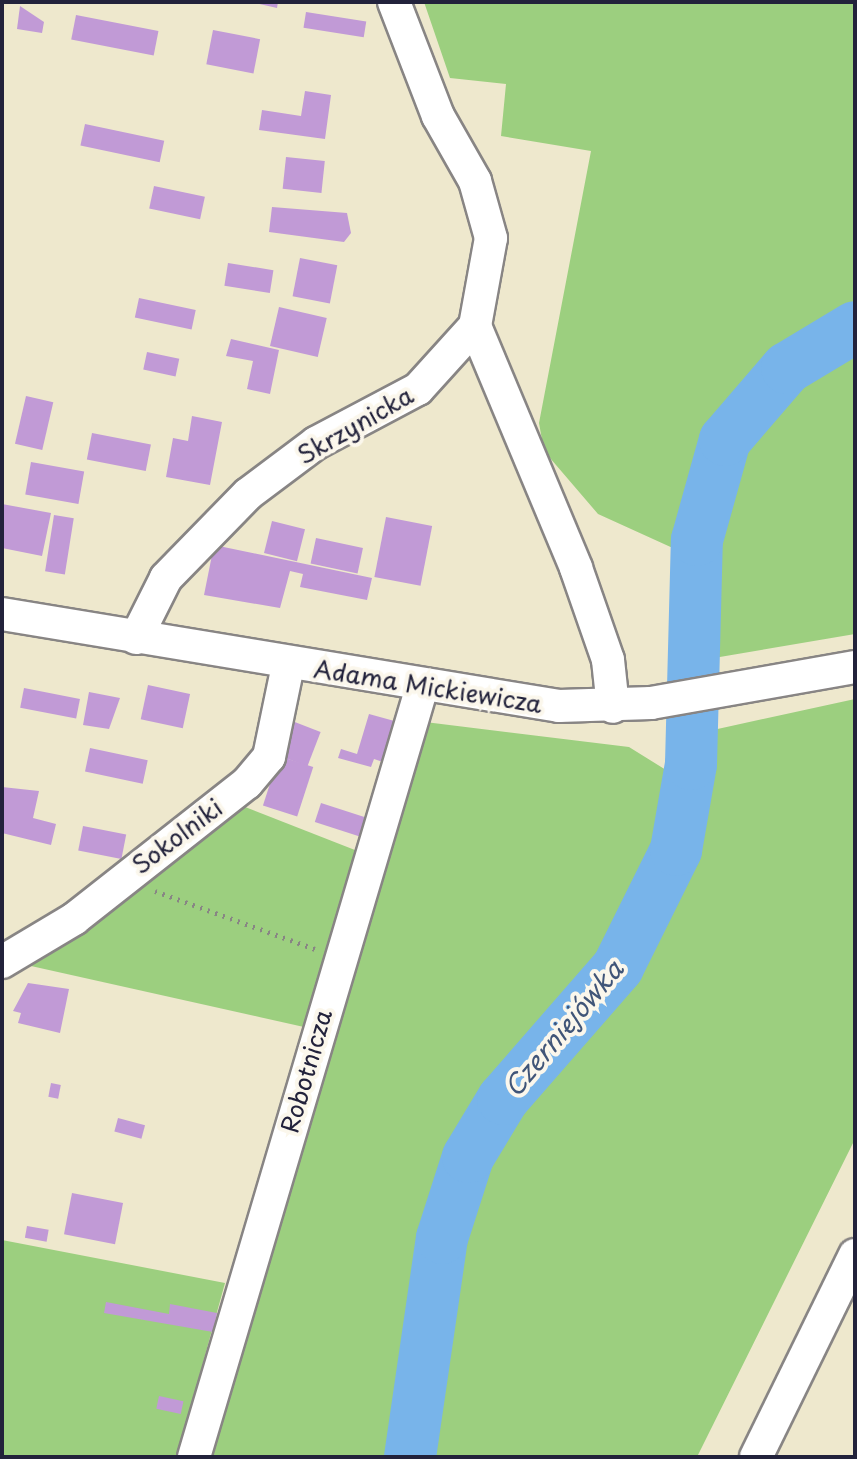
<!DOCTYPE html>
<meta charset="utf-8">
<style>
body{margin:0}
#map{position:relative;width:857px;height:1459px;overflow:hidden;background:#eee8cd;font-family:"Playpen Sans",sans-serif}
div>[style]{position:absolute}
.green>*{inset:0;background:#9ccf7f}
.river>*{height:52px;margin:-26px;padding:0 26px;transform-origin:26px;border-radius:26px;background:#78b4ea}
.building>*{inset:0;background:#c19ad6;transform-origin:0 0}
.path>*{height:5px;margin-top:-2.5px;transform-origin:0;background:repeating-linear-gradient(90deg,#888584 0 2px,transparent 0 8px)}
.roads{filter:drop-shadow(2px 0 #888584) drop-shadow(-2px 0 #888584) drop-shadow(0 2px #888584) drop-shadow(0 -2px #888584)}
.street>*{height:32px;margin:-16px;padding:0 16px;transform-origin:16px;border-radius:16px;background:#fff}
span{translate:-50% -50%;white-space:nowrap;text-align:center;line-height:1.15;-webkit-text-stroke:8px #fbf7ec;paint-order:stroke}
.street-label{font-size:24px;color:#22223b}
.water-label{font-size:26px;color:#405578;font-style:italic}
.frame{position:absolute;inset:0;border:4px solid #22223b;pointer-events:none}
</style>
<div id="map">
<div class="green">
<div style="clip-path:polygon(424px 2px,855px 2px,855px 634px,708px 659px,713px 730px,855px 699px,855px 1139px,697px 1457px,206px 1457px,425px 722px,629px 747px,666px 770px,675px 549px,598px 514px,544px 451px,539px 423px,591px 151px,501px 136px,506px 84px,450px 78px)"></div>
<div style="clip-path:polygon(240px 805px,360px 852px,304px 1027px,22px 964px)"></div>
<div style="clip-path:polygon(2px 1240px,225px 1283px,177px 1457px,2px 1457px)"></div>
</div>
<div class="river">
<div style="left:410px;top:1457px;width:221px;rotate:-81.7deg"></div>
<div style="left:442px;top:1238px;width:85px;rotate:-72.2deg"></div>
<div style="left:468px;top:1157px;width:68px;rotate:-58.9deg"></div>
<div style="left:503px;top:1099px;width:175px;rotate:-48.9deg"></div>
<div style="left:618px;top:967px;width:131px;rotate:-63.6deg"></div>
<div style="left:676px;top:850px;width:87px;rotate:-80.1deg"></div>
<div style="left:691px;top:764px;width:224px;rotate:-88.5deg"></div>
<div style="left:697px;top:540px;width:104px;rotate:-74.4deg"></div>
<div style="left:725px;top:440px;width:95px;rotate:-49.3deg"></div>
<div style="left:787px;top:368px;width:79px;rotate:-31.1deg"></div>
</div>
<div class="building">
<div style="clip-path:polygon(251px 2px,278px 2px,277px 8px)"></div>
<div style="clip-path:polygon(20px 6px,44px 22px,42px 33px,17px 29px)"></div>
<div style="left:306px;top:12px;width:61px;height:16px;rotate:9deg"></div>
<div style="left:76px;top:15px;width:84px;height:25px;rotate:11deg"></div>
<div style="left:213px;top:30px;width:48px;height:35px;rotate:11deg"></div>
<div style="clip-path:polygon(305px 91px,331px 95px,325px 139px,259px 130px,262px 110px,301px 116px)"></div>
<div style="left:85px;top:124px;width:81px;height:22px;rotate:12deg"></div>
<div style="left:286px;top:157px;width:39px;height:32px;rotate:6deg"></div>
<div style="left:154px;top:186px;width:52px;height:23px;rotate:12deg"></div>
<div style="clip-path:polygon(272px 207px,347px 213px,351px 233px,344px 242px,269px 232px)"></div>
<div style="left:300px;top:258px;width:38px;height:39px;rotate:11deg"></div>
<div style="left:228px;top:263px;width:46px;height:23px;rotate:9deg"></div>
<div style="left:139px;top:298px;width:58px;height:20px;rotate:12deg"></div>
<div style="left:279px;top:307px;width:49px;height:40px;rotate:13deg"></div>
<div style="clip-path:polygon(231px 339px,279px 350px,270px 394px,247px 389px,253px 361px,226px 356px)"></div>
<div style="left:147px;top:352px;width:33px;height:18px;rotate:12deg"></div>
<div style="left:26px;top:396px;width:28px;height:49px;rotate:13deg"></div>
<div style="clip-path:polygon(192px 416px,222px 422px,210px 485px,166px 477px,173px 438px,188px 441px)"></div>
<div style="left:92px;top:433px;width:60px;height:27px;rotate:11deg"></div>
<div style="left:31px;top:462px;width:54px;height:33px;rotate:10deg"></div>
<div style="clip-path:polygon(2px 504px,51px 513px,42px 556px,2px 548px)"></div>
<div style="left:54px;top:515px;width:20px;height:57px;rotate:9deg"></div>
<div style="left:386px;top:517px;width:47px;height:61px;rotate:11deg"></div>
<div style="left:272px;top:521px;width:34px;height:33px;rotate:14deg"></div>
<div style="left:316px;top:538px;width:48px;height:26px;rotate:12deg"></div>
<div style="clip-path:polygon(214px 545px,372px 578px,367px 600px,300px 587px,303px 574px,290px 571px,280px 608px,204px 595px)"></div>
<div style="left:148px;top:685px;width:43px;height:35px;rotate:12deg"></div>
<div style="left:24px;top:688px;width:57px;height:20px;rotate:11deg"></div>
<div style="clip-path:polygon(89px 692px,120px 698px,109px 729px,83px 725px)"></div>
<div style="clip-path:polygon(369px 714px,398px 722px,386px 763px,374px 759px,371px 767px,338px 758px,341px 749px,357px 754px)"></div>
<div style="left:287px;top:719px;width:36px;height:37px;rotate:21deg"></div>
<div style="left:90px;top:748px;width:59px;height:24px;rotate:12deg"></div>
<div style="left:279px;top:756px;width:36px;height:52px;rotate:18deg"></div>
<div style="clip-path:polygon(2px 787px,39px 791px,33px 818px,56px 824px,51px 845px,2px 833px)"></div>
<div style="left:321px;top:803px;width:48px;height:20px;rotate:18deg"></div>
<div style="left:83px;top:826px;width:44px;height:25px;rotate:11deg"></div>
<div style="clip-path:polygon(28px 983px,69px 989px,60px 1033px,18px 1023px,21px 1013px,13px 1011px)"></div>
<div style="left:51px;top:1083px;width:10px;height:14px;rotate:11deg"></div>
<div style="left:118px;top:1118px;width:28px;height:14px;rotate:15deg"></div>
<div style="left:72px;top:1193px;width:52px;height:42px;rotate:11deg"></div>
<div style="left:27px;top:1226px;width:22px;height:12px;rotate:10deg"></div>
<div style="clip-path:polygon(106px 1302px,169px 1314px,170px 1304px,217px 1313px,213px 1332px,104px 1313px)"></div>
<div style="left:159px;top:1396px;width:25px;height:13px;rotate:12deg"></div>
</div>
<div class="path">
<div style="left:155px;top:891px;width:170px;rotate:19.9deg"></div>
</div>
<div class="roads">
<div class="street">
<div style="left:475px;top:326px;width:262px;rotate:67.3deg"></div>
<div style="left:576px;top:568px;width:97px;rotate:70.8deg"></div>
<div style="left:608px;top:660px;width:47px;rotate:83.9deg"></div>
<div style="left:2px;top:614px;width:565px;rotate:9.38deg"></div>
<div style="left:559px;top:706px;width:92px;rotate:-1.9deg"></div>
<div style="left:651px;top:703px;width:207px;rotate:-10deg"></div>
<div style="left:136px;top:638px;width:67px;rotate:-63.4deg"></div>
<div style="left:166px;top:578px;width:117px;rotate:-45.7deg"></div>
<div style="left:248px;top:494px;width:85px;rotate:-36.9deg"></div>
<div style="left:316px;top:443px;width:115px;rotate:-27.9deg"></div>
<div style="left:418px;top:389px;width:85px;rotate:-47.9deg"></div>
<div style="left:475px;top:326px;width:89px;rotate:-79.7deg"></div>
<div style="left:491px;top:238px;width:59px;rotate:-105.7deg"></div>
<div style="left:475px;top:181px;width:75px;rotate:-119.6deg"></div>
<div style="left:438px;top:116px;width:122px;rotate:-111.1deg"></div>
<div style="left:2px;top:962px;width:84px;rotate:-30.8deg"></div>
<div style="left:74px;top:919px;width:220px;rotate:-38.2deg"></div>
<div style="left:247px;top:783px;width:34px;rotate:-50deg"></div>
<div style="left:269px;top:757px;width:94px;rotate:-78.3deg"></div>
<div style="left:194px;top:1457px;width:803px;rotate:-73.51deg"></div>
<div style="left:756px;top:1457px;width:225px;rotate:-63.9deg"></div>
</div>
</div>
<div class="street-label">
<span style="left:355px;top:425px;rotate:-30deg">Skrzynicka</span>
<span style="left:428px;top:686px;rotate:9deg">Adama Mickiewicza</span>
<span style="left:177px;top:836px;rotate:-37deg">Sokolniki</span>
<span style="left:306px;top:1071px;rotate:-74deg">Robotnicza</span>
</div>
<div class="water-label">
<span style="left:563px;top:1028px;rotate:-50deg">Czerniejówka</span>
</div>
<div class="frame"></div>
</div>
